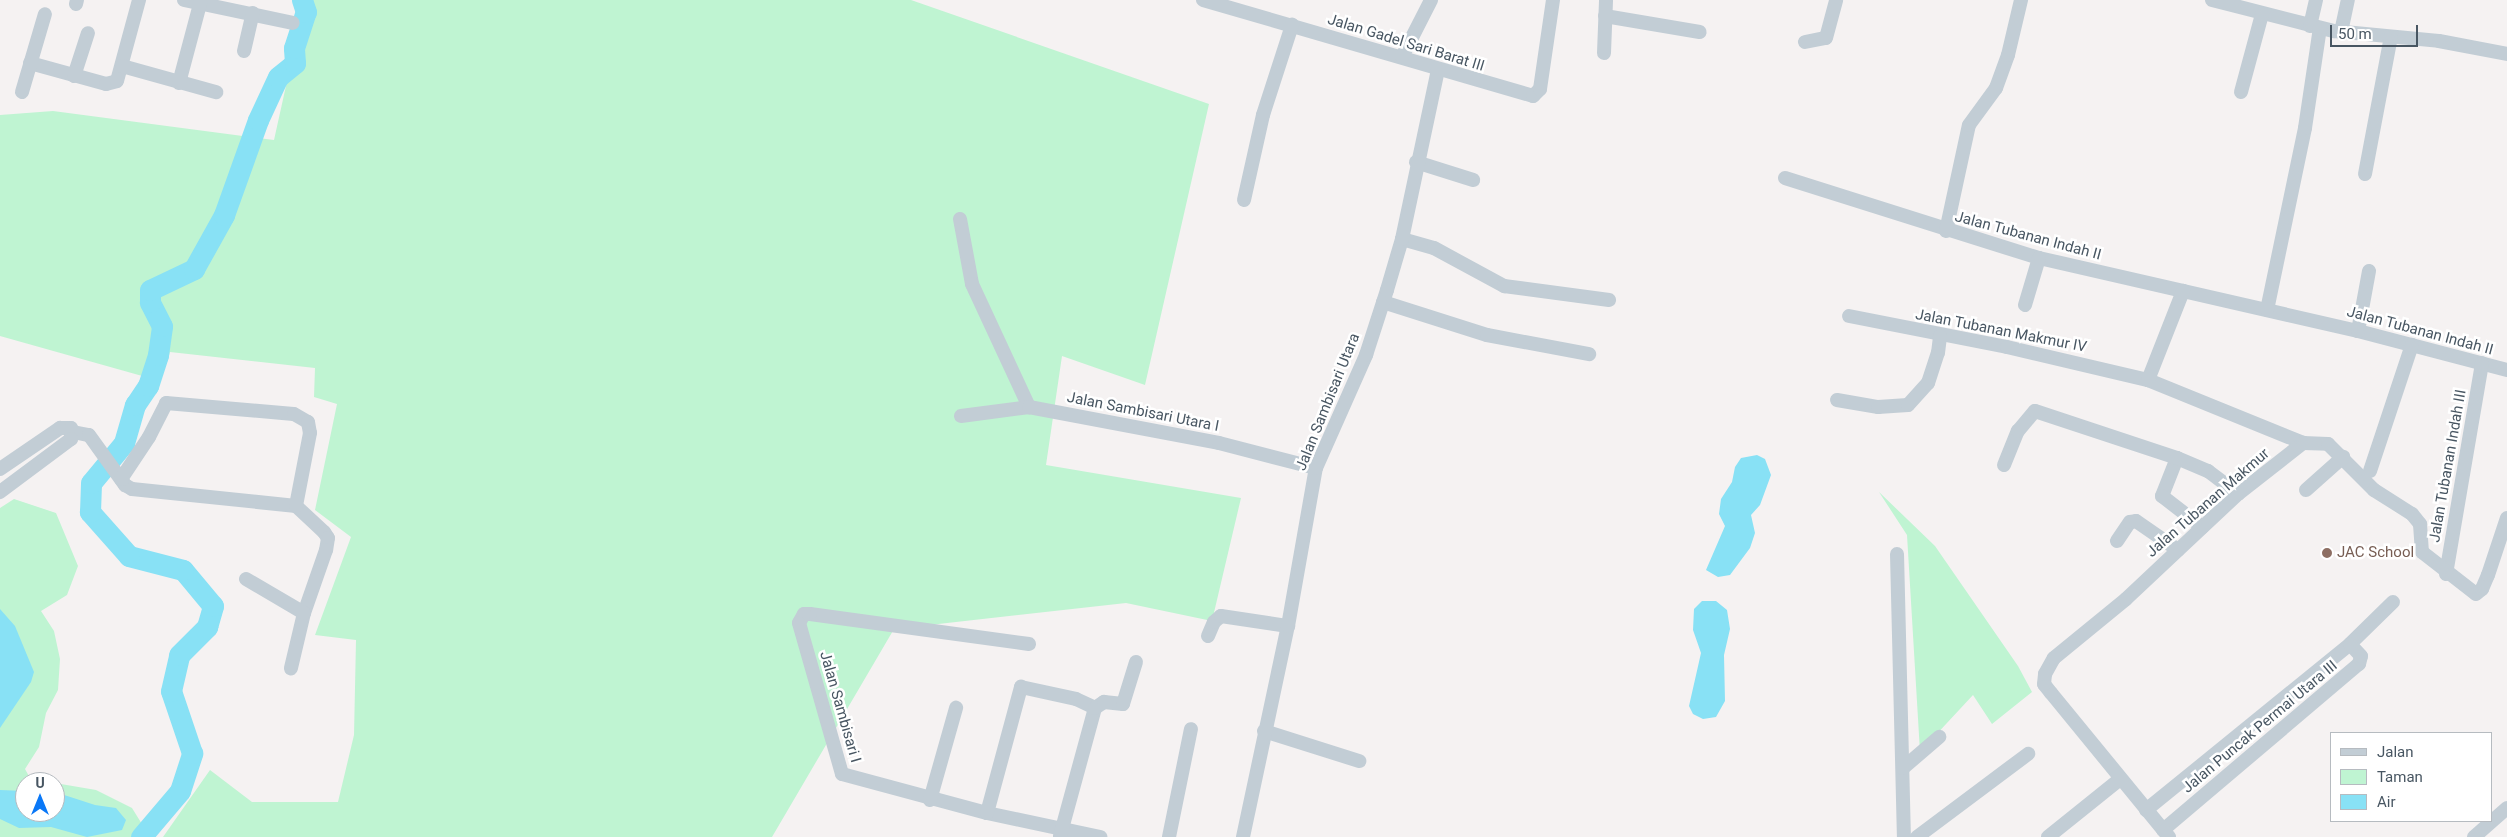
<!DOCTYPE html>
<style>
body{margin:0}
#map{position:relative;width:2507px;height:837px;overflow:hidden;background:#f5f2f2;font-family:Roboto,sans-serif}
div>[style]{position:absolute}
.green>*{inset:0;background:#bff4d2}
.water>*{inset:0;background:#88e1f5}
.river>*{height:21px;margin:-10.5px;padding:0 10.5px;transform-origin:10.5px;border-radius:10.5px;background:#88e1f5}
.minor>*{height:14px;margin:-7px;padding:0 7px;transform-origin:7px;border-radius:7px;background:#c2cdd5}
.dots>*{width:14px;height:14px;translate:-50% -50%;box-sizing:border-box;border:2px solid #fff;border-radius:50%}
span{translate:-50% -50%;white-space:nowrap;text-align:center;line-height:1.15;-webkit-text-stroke:5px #fff;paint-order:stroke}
.street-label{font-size:15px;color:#485662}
.education-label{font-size:15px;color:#785e54}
.left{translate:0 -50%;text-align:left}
.legend{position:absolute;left:2330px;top:732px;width:162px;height:90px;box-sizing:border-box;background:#fff;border:1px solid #b6bbc0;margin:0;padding:6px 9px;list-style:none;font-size:15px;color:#485662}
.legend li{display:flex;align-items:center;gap:10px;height:25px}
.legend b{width:25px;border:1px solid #b6bbc0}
.north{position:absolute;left:15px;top:772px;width:50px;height:50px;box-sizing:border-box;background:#fff;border:1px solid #b6bbc0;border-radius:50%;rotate:0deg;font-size:14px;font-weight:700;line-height:20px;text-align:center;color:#485662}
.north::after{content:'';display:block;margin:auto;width:18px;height:22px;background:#0a78f7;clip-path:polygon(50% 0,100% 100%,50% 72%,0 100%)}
.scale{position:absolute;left:2330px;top:25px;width:88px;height:22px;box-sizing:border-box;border:2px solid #485662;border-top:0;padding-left:6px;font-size:15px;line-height:18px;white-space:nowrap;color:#485662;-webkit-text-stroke:4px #fff;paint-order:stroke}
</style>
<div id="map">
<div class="green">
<div style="clip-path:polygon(305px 0,911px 0,1209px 104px,1145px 385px,1062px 356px,1046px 465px,1241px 498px,1212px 621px,1126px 603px,894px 629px,772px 837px,163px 837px,210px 770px,252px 802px,338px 802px,354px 735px,356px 640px,315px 635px,351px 537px,315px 510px,337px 404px,314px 397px,315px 368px,170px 352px,160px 381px,0 336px,0 115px,53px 111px,274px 140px)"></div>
<div style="clip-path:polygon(1879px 492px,1935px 546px,2018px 666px,2032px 692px,1992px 724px,1973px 695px,1920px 752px,1907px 535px)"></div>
<div style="clip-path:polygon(14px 499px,56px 513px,78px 566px,67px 595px,41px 611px,54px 631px,60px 659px,58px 690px,46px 713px,39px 747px,25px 769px,30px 778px,52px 782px,25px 782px,25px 812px,55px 812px,55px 783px,96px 790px,132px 808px,150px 837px,0 837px,0 508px)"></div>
</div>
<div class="water">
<div style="clip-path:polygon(1757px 455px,1765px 459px,1771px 475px,1760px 505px,1751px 515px,1755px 533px,1750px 548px,1730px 575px,1718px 577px,1706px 570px,1725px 526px,1719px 514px,1721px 499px,1732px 482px,1735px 467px,1741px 458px)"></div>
<div style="clip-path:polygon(1702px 601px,1716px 601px,1727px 610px,1730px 629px,1724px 655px,1725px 701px,1716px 717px,1703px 719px,1693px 714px,1689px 706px,1701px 653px,1693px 630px,1694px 609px)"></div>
<div style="clip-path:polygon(0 609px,15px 626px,34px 672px,31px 682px,0 728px)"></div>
<div style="clip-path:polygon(0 790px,25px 791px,25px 812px,55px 812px,55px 792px,95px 805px,116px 808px,126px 820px,122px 830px,87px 837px,51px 827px,19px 828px,0 819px)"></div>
</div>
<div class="river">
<div style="left:141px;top:837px;width:60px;rotate:-49.7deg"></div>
<div style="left:180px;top:791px;width:40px;rotate:-72deg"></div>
<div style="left:192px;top:753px;width:65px;rotate:-108.7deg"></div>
<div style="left:171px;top:691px;width:37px;rotate:-77deg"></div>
<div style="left:179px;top:655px;width:40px;rotate:-45deg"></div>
<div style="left:207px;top:627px;width:22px;rotate:-74deg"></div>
<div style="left:213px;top:606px;width:47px;rotate:-129.8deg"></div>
<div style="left:183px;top:570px;width:56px;rotate:-165.5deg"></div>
<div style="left:129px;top:556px;width:59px;rotate:-131.6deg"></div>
<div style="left:90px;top:512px;width:29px;rotate:-88deg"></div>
<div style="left:91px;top:483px;width:52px;rotate:-50.5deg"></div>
<div style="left:124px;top:443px;width:40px;rotate:-74deg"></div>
<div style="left:135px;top:405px;width:23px;rotate:-56deg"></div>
<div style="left:148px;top:386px;width:33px;rotate:-72deg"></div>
<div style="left:158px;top:355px;width:29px;rotate:-82deg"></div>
<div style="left:162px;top:326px;width:27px;rotate:-117deg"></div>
<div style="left:150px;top:302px;width:12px;rotate:-90deg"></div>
<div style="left:150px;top:290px;width:49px;rotate:-25.5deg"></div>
<div style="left:194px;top:269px;width:62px;rotate:-60.9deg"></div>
<div style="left:224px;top:215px;width:101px;rotate:-70.3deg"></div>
<div style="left:258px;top:120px;width:47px;rotate:-65.1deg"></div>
<div style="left:278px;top:77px;width:22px;rotate:-39deg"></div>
<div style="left:295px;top:63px;width:15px;rotate:-94deg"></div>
<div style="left:294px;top:48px;width:38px;rotate:-72deg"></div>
<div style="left:306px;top:12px;width:13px;rotate:-108deg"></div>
</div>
<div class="minor">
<div style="left:184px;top:0;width:111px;rotate:11.9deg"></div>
<div style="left:1203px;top:0;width:344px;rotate:16.2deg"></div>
<div style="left:1533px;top:96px;width:10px;rotate:-45deg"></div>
<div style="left:1540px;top:89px;width:90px;rotate:-81.7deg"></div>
<div style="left:2212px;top:0;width:126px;rotate:14.3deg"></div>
<div style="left:2334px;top:31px;width:105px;rotate:5.4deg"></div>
<div style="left:2439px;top:41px;width:69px;rotate:10.8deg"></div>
<div style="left:76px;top:4px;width:4px;rotate:-76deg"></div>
<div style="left:1605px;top:16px;width:96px;rotate:9.6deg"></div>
<div style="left:2310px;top:26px;width:27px;rotate:-77deg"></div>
<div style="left:2341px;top:32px;width:33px;rotate:-78deg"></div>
<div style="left:1805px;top:42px;width:21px;rotate:-11deg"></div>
<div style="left:1826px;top:38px;width:39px;rotate:-75deg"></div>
<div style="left:244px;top:51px;width:39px;rotate:-77deg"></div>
<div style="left:1604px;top:53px;width:53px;rotate:-87.8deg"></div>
<div style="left:1402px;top:57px;width:64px;rotate:-63deg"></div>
<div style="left:30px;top:63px;width:79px;rotate:15.4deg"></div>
<div style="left:106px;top:84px;width:11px;rotate:-15deg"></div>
<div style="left:117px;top:81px;width:84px;rotate:-74.8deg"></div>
<div style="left:122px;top:66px;width:98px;rotate:15.5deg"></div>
<div style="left:74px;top:76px;width:45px;rotate:-72deg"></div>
<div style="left:179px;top:83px;width:82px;rotate:-75.1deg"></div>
<div style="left:22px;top:92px;width:81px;rotate:-73.6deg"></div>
<div style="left:2241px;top:92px;width:81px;rotate:-74.9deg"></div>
<div style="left:1416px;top:162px;width:60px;rotate:17.5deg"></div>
<div style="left:2365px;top:174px;width:139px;rotate:-79.3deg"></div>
<div style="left:1785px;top:178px;width:266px;rotate:17.5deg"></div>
<div style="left:2039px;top:258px;width:327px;rotate:12.9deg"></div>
<div style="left:2358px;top:331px;width:154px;rotate:14.7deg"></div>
<div style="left:1244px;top:200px;width:87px;rotate:-77.4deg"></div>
<div style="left:1263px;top:115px;width:95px;rotate:-72.1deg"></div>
<div style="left:960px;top:219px;width:66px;rotate:79.5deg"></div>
<div style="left:972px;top:284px;width:136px;rotate:65.1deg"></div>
<div style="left:1946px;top:231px;width:108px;rotate:-77.8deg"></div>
<div style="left:1969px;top:125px;width:46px;rotate:-53.9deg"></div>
<div style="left:1996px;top:88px;width:35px;rotate:-70deg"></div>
<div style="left:2008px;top:55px;width:57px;rotate:-76.7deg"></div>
<div style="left:1402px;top:239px;width:33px;rotate:16deg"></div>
<div style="left:1434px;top:248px;width:80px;rotate:28.5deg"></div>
<div style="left:1504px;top:286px;width:106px;rotate:7.6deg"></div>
<div style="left:1383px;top:302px;width:109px;rotate:17.6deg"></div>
<div style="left:1487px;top:335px;width:104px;rotate:10.6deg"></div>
<div style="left:2025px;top:305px;width:49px;rotate:-73.4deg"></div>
<div style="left:2267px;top:310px;width:186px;rotate:-78.2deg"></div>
<div style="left:2305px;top:128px;width:101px;rotate:-81.5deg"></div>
<div style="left:1849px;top:316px;width:161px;rotate:11.1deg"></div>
<div style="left:2007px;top:347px;width:145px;rotate:13.2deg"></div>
<div style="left:2148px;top:380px;width:167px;rotate:22.1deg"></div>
<div style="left:2358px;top:331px;width:61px;rotate:-79.6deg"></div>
<div style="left:2148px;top:380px;width:96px;rotate:-68.5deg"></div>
<div style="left:1837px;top:400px;width:42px;rotate:9.7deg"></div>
<div style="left:1878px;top:407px;width:30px;rotate:-4deg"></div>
<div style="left:1908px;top:405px;width:30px;rotate:-48deg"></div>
<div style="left:1928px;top:383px;width:32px;rotate:-72deg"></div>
<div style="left:1938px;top:353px;width:17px;rotate:-83deg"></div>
<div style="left:961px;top:416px;width:69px;rotate:-7.5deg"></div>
<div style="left:1029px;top:407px;width:193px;rotate:10.7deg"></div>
<div style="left:1219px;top:443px;width:100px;rotate:14.5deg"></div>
<div style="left:73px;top:432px;width:16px;rotate:11deg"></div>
<div style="left:89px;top:435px;width:62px;rotate:54.2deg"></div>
<div style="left:125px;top:485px;width:8px;rotate:30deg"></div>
<div style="left:132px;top:489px;width:165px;rotate:5.9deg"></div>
<div style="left:296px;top:506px;width:38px;rotate:43deg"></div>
<div style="left:324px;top:532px;width:7px;rotate:56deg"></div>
<div style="left:328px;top:538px;width:12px;rotate:99deg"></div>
<div style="left:326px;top:550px;width:67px;rotate:109.2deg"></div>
<div style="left:304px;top:613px;width:57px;rotate:103.3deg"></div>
<div style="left:2177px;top:458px;width:41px;rotate:111.5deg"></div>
<div style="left:2162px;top:496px;width:51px;rotate:37.8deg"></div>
<div style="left:2004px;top:465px;width:37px;rotate:-68deg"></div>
<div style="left:2018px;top:431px;width:26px;rotate:-50deg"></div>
<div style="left:2035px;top:411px;width:150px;rotate:18.3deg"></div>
<div style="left:2177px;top:458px;width:34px;rotate:23deg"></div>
<div style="left:2208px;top:471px;width:38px;rotate:37deg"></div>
<div style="left:0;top:469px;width:73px;rotate:-34.3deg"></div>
<div style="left:60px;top:428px;width:11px"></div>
<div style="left:71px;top:428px;width:11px;rotate:90deg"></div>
<div style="left:71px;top:439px;width:89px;rotate:143.3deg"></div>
<div style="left:2370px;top:471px;width:133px;rotate:-71.6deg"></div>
<div style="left:121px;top:479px;width:50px;rotate:-56.3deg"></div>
<div style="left:149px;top:437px;width:38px;rotate:-63deg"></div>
<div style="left:166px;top:403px;width:128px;rotate:4.9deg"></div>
<div style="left:294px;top:414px;width:16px;rotate:30deg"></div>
<div style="left:308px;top:422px;width:11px;rotate:80deg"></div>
<div style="left:310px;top:433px;width:74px;rotate:100.9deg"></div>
<div style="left:2306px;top:490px;width:50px;rotate:-41.7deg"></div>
<div style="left:2117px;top:541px;width:23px;rotate:-56deg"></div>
<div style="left:2130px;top:522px;width:6px;rotate:-9deg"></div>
<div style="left:2136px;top:521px;width:51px;rotate:34.6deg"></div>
<div style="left:1897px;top:554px;width:283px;rotate:88.6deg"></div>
<div style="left:2446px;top:574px;width:214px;rotate:-80.3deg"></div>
<div style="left:246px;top:579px;width:67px;rotate:30.4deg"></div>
<div style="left:1208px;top:636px;width:15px;rotate:-67deg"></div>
<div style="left:1214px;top:622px;width:9px;rotate:-41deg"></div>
<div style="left:1221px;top:616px;width:68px;rotate:8.5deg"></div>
<div style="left:1029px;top:644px;width:221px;rotate:-172.2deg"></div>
<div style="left:810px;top:614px;width:6px;rotate:180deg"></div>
<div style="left:804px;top:614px;width:10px;rotate:119deg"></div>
<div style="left:799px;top:623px;width:157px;rotate:74.1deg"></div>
<div style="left:842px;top:774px;width:150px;rotate:15.1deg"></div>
<div style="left:987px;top:813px;width:116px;rotate:12deg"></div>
<div style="left:1264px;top:731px;width:100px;rotate:17.5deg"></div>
<div style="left:1903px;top:768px;width:48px;rotate:-40.7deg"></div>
<div style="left:930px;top:800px;width:96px;rotate:-74.2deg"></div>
<div style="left:2146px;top:810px;width:263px;rotate:-39.1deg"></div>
<div style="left:2350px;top:644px;width:60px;rotate:-44.3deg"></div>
<div style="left:987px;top:813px;width:131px;rotate:-74.9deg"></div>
<div style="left:1021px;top:687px;width:56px;rotate:12.3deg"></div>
<div style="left:1076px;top:699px;width:21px;rotate:25deg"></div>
<div style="left:2163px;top:830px;width:257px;rotate:-40.3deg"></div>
<div style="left:2359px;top:664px;width:8px;rotate:-76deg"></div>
<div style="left:2361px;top:656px;width:16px;rotate:-133deg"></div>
<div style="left:1060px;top:836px;width:133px;rotate:-74.7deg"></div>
<div style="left:1095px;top:708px;width:11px;rotate:-34deg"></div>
<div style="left:1104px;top:702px;width:19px;rotate:6deg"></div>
<div style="left:1123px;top:704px;width:44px;rotate:-72.8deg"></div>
<div style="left:1169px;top:837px;width:110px;rotate:-78.5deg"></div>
<div style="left:1243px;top:837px;width:216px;rotate:-78deg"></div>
<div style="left:1288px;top:626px;width:160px;rotate:-80deg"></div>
<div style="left:1316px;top:468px;width:124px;rotate:-66.1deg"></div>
<div style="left:1366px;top:355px;width:68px;rotate:-72.1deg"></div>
<div style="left:1387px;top:290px;width:53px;rotate:-73.6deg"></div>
<div style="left:1402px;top:239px;width:173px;rotate:-78deg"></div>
<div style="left:1917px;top:837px;width:139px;rotate:-36.8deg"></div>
<div style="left:2048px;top:837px;width:91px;rotate:-38.8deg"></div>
<div style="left:2169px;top:837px;width:186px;rotate:-129.3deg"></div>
<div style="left:2051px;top:693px;width:11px;rotate:-128deg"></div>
<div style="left:2044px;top:684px;width:10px;rotate:-84deg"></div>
<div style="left:2045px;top:674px;width:18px;rotate:-61deg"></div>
<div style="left:2054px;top:658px;width:93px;rotate:-39.3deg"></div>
<div style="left:2126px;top:599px;width:154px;rotate:-43.2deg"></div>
<div style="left:2238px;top:494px;width:83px;rotate:-38.1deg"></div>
<div style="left:2303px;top:443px;width:25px;rotate:2deg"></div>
<div style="left:2328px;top:444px;width:65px;rotate:45deg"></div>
<div style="left:2374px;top:490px;width:45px;rotate:32.3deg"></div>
<div style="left:2412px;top:514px;width:13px;rotate:51deg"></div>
<div style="left:2420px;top:524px;width:28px;rotate:86deg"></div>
<div style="left:2422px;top:552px;width:68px;rotate:37.9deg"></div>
<div style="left:2476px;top:594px;width:8px;rotate:-40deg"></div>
<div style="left:2482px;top:589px;width:15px;rotate:-67deg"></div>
<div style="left:2488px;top:575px;width:60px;rotate:-71.6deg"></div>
<div style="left:2474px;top:837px;width:44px;rotate:-41.3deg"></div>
</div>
<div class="dots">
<div style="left:2327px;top:553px;background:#8d6e63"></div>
</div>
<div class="street-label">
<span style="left:1406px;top:43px;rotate:17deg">Jalan Gadel Sari Barat III</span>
<span style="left:2028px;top:236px;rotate:15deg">Jalan Tubanan Indah II</span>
<span style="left:2001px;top:331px;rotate:11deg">Jalan Tubanan Makmur IV</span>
<span style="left:2420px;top:331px;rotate:15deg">Jalan Tubanan Indah II</span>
<span style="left:1328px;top:402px;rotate:-68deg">Jalan Sambisari Utara</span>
<span style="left:1143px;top:412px;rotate:11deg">Jalan Sambisari Utara I</span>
<span style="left:2448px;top:466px;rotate:-80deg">Jalan Tubanan Indah III</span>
<span style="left:2208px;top:503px;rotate:-41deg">Jalan Tubanan Makmur</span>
<span style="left:840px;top:707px;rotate:74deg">Jalan Sambisari I</span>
<span style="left:2260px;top:727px;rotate:-40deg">Jalan Puncak Permai Utara III</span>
</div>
<div class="education-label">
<span class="left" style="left:2337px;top:553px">JAC School</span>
</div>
<ul class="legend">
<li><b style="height:6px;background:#c2cdd5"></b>Jalan</li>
<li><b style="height:14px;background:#bff4d2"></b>Taman</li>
<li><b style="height:14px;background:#88e1f5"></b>Air</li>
</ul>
<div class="north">U</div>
<div class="scale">50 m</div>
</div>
